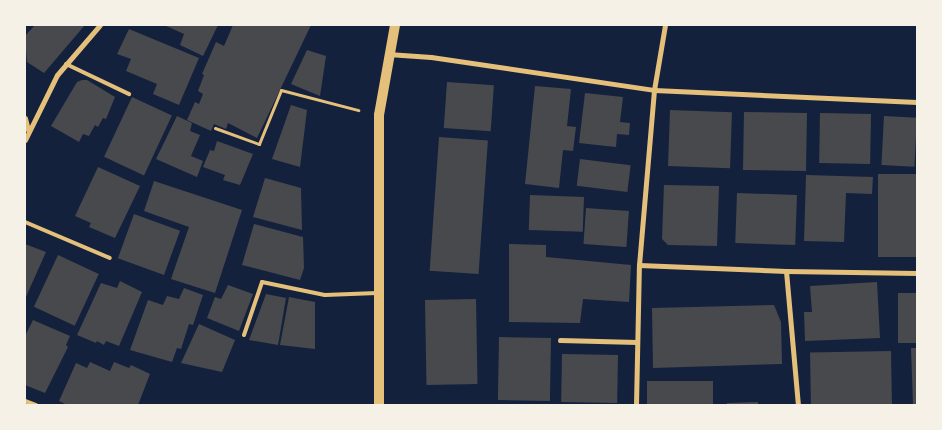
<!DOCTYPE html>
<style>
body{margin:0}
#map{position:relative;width:942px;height:430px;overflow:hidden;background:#14213d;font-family:"Public Sans",sans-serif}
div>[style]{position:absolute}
.building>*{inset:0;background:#48494c;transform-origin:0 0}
.path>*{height:3px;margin:-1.5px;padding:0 1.5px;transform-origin:1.5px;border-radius:1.5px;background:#e5c07b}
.service>*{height:4px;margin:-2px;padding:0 2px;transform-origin:2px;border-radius:2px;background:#e5c07b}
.minor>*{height:5px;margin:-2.5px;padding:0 2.5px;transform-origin:2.5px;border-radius:2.5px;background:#e5c07b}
.secondary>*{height:10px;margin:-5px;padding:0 5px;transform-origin:5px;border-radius:5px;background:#e5c07b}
span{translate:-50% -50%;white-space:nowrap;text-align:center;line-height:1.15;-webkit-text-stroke:4px #f6f1e7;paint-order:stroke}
.frame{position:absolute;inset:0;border:26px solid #f6f1e7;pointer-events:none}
</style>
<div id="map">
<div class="building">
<div style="clip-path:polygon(35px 25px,85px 25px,44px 73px,27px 62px,25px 36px)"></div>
<div style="clip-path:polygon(164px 25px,218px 25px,203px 56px,180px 45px,184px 34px)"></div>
<div style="clip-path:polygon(233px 25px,311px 25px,257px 138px,228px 123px,226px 129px,214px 124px,211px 131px,187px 120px,195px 102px,199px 104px,203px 94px,198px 91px,204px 75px,202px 74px,216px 42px,224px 46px)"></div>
<div style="clip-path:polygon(129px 29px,199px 58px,179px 105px,153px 94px,157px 84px,126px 71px,131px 59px,117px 54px)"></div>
<div style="clip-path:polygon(307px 50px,326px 56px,320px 96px,291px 84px)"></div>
<div style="clip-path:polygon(82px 80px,87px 80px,115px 97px,106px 119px,103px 118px,98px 127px,95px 125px,89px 136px,83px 134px,79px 142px,51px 126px,77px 82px)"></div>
<div style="left:447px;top:82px;width:47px;height:46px;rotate:4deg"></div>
<div style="clip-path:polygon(535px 86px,571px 89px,567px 126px,576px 127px,573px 151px,563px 150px,559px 188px,525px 184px)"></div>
<div style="clip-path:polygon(585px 93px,623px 97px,620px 122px,630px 123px,629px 135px,617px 134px,616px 147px,579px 143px)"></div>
<div style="left:132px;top:97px;width:44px;height:66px;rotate:25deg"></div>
<div style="clip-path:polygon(291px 105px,307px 110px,300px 167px,272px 159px)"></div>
<div style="left:670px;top:110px;width:62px;height:56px;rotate:2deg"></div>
<div style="left:744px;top:112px;width:63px;height:58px;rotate:1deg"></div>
<div style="left:820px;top:113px;width:51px;height:50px;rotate:1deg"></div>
<div style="clip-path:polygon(177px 116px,192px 123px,190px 131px,200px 135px,191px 156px,203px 161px,197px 177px,156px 159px)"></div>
<div style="left:884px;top:116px;width:33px;height:49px;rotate:3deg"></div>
<div style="left:439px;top:137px;width:49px;height:134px;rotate:4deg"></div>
<div style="clip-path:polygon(217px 141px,253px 154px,240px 185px,223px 180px,225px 175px,203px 167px,210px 150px,214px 151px)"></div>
<div style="left:580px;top:159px;width:51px;height:27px;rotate:7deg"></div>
<div style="clip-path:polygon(98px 167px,140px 186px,115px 238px,89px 227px,91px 223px,75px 216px)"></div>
<div style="left:917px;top:174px;width:83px;height:39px;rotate:90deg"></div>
<div style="clip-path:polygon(806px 175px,873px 177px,872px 194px,846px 193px,844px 242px,804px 241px)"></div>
<div style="clip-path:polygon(265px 178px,301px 188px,302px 230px,253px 217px)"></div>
<div style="clip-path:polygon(154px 181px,242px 210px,215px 293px,171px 279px,189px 227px,144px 211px)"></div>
<div style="clip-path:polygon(664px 185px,719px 186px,717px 246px,668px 245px,662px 239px)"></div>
<div style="left:737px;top:193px;width:60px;height:50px;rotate:2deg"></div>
<div style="left:530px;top:195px;width:54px;height:35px;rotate:2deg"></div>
<div style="left:586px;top:208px;width:43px;height:36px;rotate:4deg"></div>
<div style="left:134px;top:214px;width:49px;height:47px;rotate:20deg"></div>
<div style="clip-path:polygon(254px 224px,303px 237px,304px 268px,300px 280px,242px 265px)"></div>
<div style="clip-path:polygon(25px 244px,46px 252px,25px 299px)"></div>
<div style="clip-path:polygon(509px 244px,546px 245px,546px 257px,631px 265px,629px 302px,583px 299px,580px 323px,509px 322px)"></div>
<div style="left:58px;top:255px;width:45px;height:57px;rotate:25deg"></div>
<div style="clip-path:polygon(120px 281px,142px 292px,119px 346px,106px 341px,104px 345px,97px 341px,96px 343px,77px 335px,101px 283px,117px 288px)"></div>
<div style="clip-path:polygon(877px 282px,880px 338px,805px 341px,804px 312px,812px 312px,810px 286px)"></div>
<div style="clip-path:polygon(228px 285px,253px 294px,239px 331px,207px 318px,215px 297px,221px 299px)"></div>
<div style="clip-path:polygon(184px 288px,203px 295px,193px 325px,189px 324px,181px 349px,177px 348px,172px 362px,130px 350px,148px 300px,163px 305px,167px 296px,179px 299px)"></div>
<div style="left:898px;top:293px;width:19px;height:50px"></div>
<div style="clip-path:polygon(266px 294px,286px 298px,278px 345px,249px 340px)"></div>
<div style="clip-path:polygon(289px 297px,315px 302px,315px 349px,280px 345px)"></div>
<div style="left:476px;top:299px;width:85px;height:51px;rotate:89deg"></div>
<div style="clip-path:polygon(774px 305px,781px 322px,782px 364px,653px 368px,652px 308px)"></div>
<div style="clip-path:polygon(33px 320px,70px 336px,66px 345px,68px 347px,45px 393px,25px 385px,25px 336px)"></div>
<div style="clip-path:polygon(199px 324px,235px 340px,222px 372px,181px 363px)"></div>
<div style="left:499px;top:337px;width:52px;height:63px;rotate:1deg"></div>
<div style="clip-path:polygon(911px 348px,917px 348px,917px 405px,913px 405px)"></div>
<div style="left:891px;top:351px;width:54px;height:81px;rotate:89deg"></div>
<div style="left:562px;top:354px;width:56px;height:48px;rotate:1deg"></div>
<div style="clip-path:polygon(90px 362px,110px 371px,114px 362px,129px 368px,131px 365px,150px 374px,138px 405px,67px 405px,59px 401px,76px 363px,87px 368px)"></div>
<div style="left:647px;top:381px;width:66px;height:24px"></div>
<div style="clip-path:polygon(758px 402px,758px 405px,727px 405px,727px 403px)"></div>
</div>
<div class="path">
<div style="left:215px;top:128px;width:47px;rotate:20deg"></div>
<div style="left:259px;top:144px;width:58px;rotate:-67.8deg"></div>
<div style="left:281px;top:90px;width:80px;rotate:14.6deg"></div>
</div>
<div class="service">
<div style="left:66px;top:64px;width:70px;rotate:25.5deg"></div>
<div style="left:25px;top:222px;width:92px;rotate:23deg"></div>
<div style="left:244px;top:335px;width:56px;rotate:-71.2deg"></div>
<div style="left:262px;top:282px;width:64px;rotate:11.7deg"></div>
<div style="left:325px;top:295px;width:52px;rotate:-2.2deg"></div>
<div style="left:25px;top:401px;width:12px;rotate:20deg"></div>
</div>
<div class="minor">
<div style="left:388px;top:54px;width:43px;rotate:4deg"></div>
<div style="left:431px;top:57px;width:225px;rotate:8.4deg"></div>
<div style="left:654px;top:90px;width:263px;rotate:2.6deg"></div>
<div style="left:25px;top:118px;width:12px;rotate:76deg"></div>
<div style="left:25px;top:140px;width:72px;rotate:-63.8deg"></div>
<div style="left:57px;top:75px;width:66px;rotate:-49.3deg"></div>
<div style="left:639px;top:265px;width:147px;rotate:2.3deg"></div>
<div style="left:786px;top:271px;width:131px;rotate:0.9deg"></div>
<div style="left:786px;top:271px;width:135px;rotate:84.9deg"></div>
<div style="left:560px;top:340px;width:77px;rotate:1.5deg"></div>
<div style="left:636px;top:405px;width:140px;rotate:-88.8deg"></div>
<div style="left:639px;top:265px;width:176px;rotate:-85.1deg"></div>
<div style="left:654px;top:90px;width:66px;rotate:-80.4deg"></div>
</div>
<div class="secondary">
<div style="left:379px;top:405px;width:290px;rotate:-90deg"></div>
<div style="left:379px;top:115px;width:91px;rotate:-79.9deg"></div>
</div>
<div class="frame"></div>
</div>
